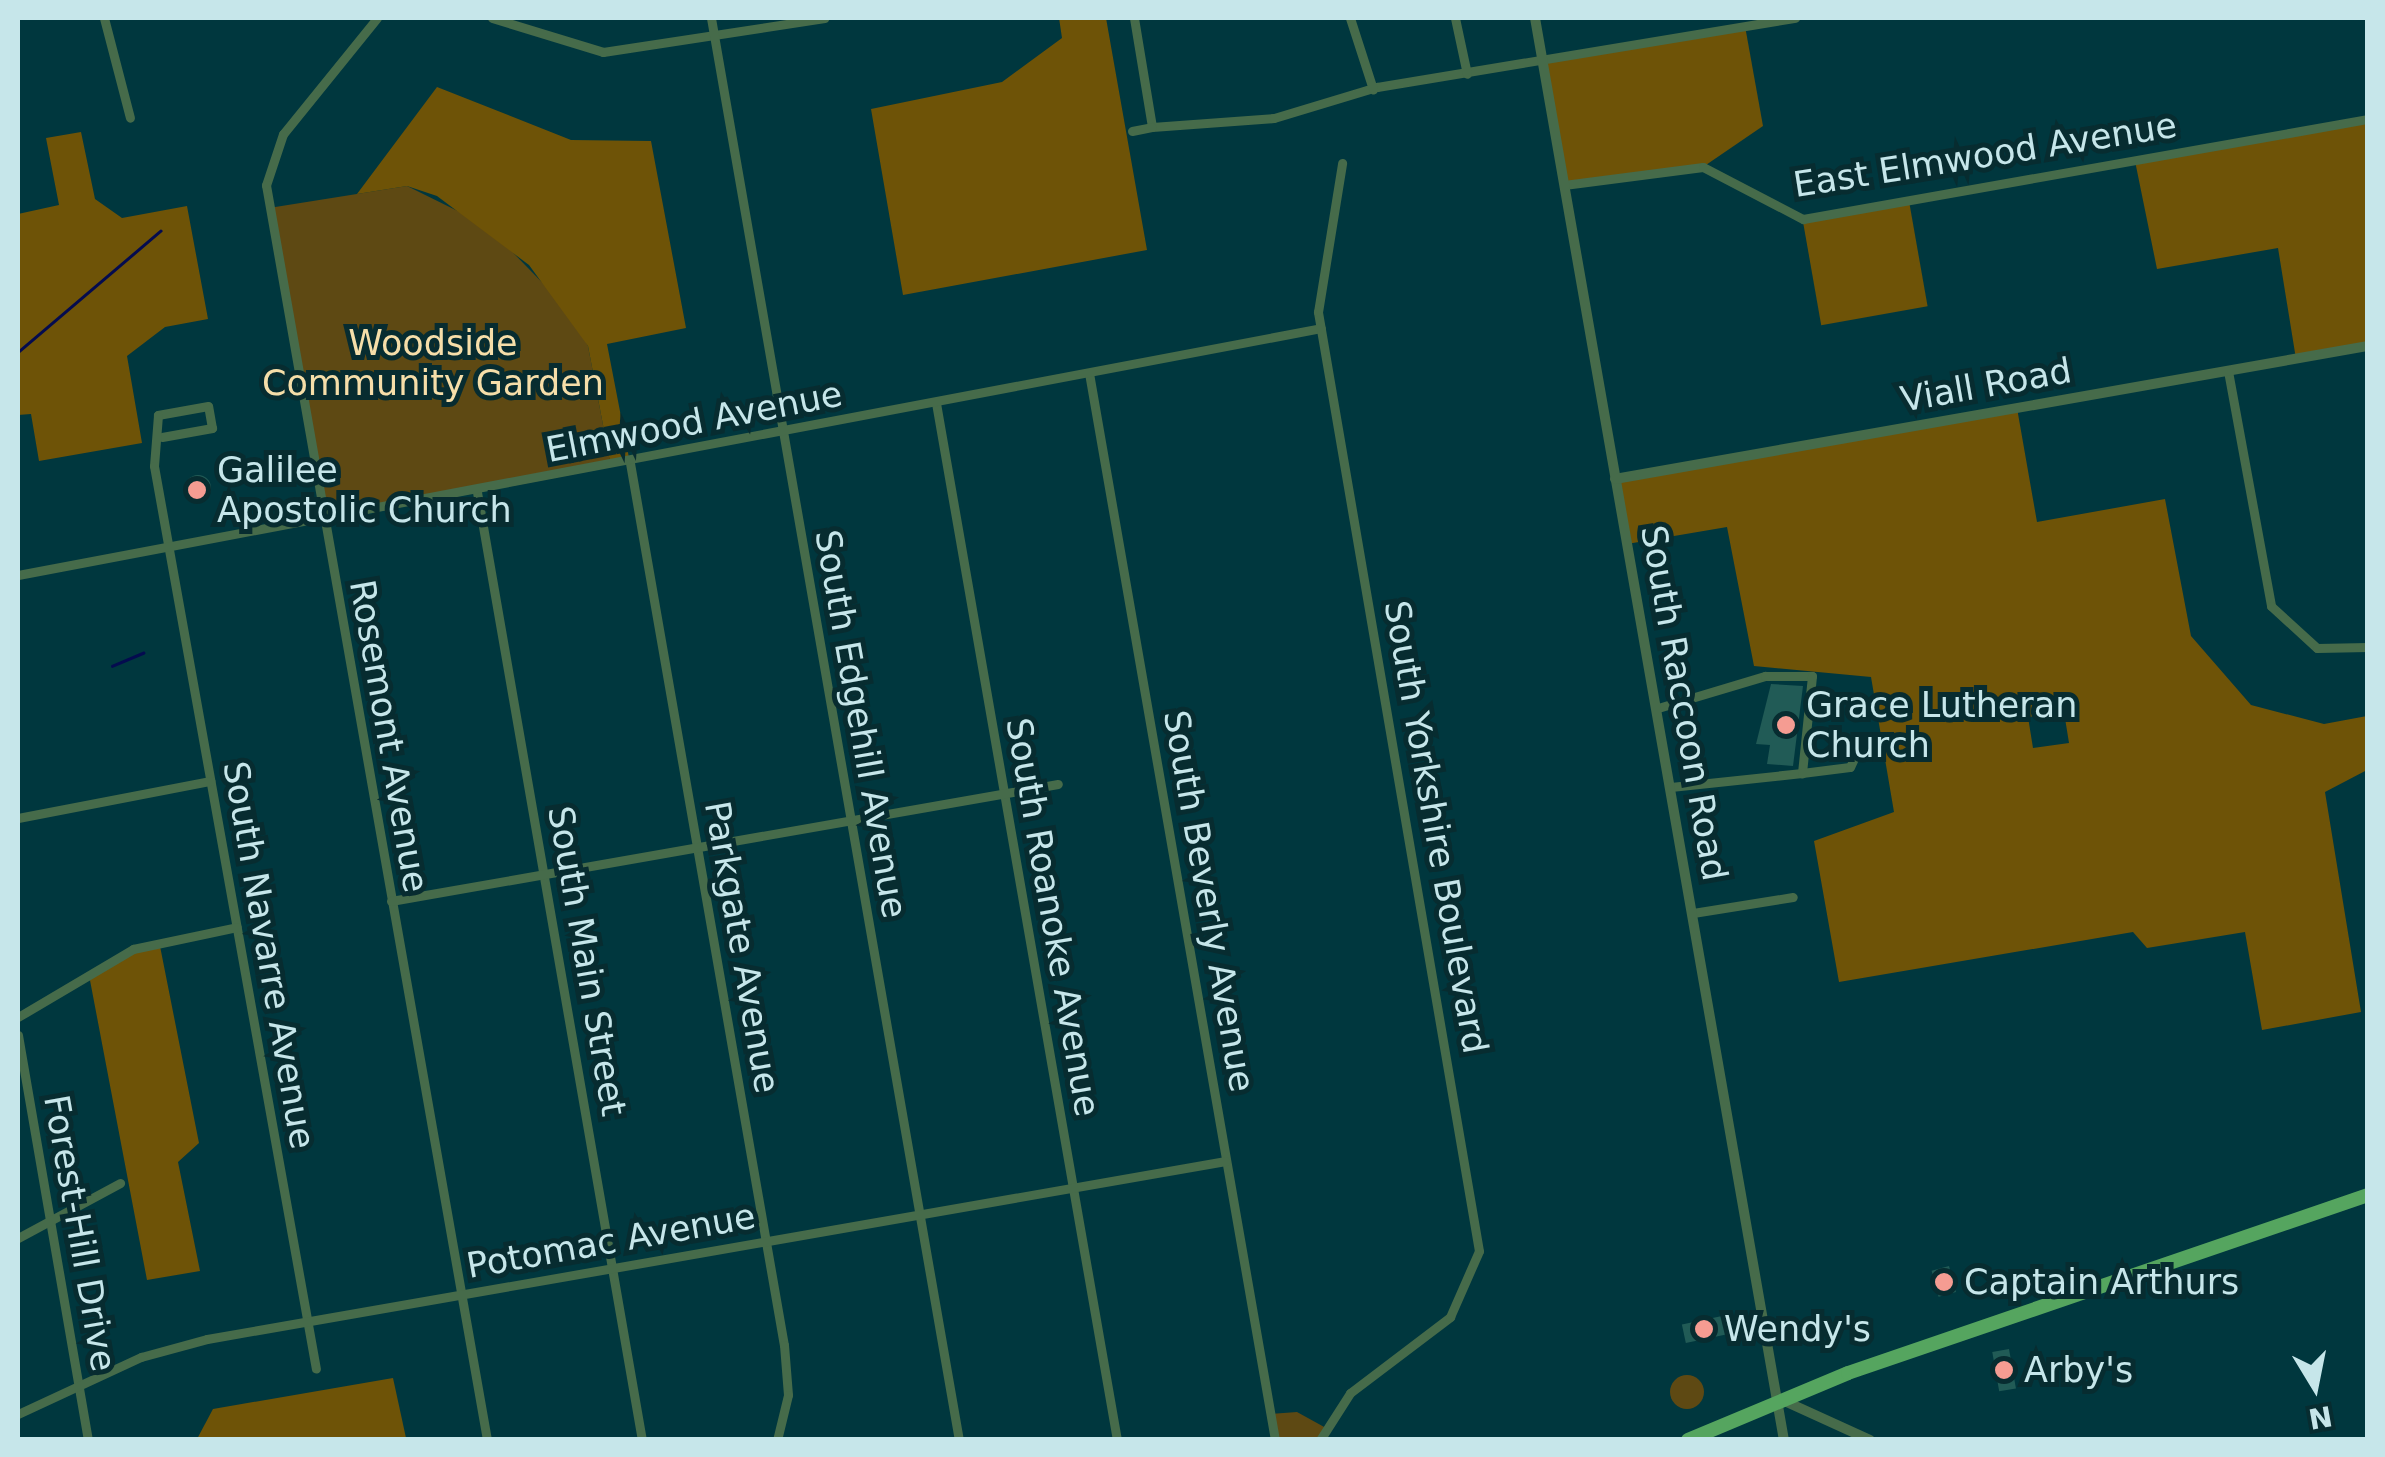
<!DOCTYPE html>
<style>
body{margin:0}
#map{position:relative;width:2385px;height:1457px;overflow:hidden;background:#00373e;font-family:"DejaVu Sans",sans-serif}
div>[style]{position:absolute}
.green>*{inset:0;background:#5e4913}
.round{border-radius:50%}
.forest>*{inset:0;background:#6e5307;transform-origin:0 0}
.stream>*{height:2.5px;margin:-1.25px;padding:0 1.25px;transform-origin:1.25px;border-radius:1.25px;background:#040b4f}
.building>*{inset:0;background:#215b56;transform-origin:0 0}
.minor>*{height:9px;margin:-4.5px;padding:0 4.5px;transform-origin:4.5px;border-radius:4.5px;background:#466b4a}
.tertiary>*{height:10px;margin:-5px;padding:0 5px;transform-origin:5px;border-radius:5px;background:#466b4a}
.primary>*{height:14px;margin:-7px;padding:0 7px;transform-origin:7px;border-radius:7px;background:#55a55f}
.dots>*{width:28px;height:28px;translate:-50% -50%;box-sizing:border-box;border:5px solid #072c30;border-radius:50%}
span{translate:-50% -50%;white-space:nowrap;text-align:center;line-height:1.15;-webkit-text-stroke:10px #072c30;paint-order:stroke}
.street-label{font-size:35px;color:#c6e6ea}
.park-label{font-size:35px;color:#f6dea9}
.poi-label{font-size:35px;color:#c6e6ea}
.left{translate:0 -50%;text-align:left}
.frame{position:absolute;inset:0;border:20px solid #c6e6ea;pointer-events:none}
.north{position:absolute;left:2265px;top:1337px;width:100px;height:100px;-webkit-text-stroke:8px #072c30;paint-order:stroke;rotate:170deg;font-size:28px;font-weight:700;line-height:40px;text-align:center;color:#c6e6ea}
.north::after{content:'';display:block;margin:auto;width:35px;height:45px;background:#c6e6ea;clip-path:polygon(50% 0,100% 100%,50% 72%,0 100%)}
</style>
<div id="map">
<div class="green">
<div style="clip-path:polygon(407px 186px,486px 225px,570px 311px,588px 346px,611px 467px,323px 522px,269px 208px)"></div>
<div class="round" style="left:1670px;top:1375px;width:34px;height:34px"></div>
<div style="clip-path:polygon(1297px 1412px,1326px 1428px,1320px 1439px,1275px 1439px,1270px 1414px)"></div>
</div>
<div class="forest">
<div style="clip-path:polygon(1059px 18px,1106px 18px,1147px 250px,903px 295px,871px 109px,1002px 82px,1062px 38px)"></div>
<div style="clip-path:polygon(1745px 26px,1763px 126px,1703px 167px,1564px 185px,1542px 61px)"></div>
<div style="clip-path:polygon(437px 87px,571px 140px,651px 141px,686px 328px,607px 344px,630px 463px,611px 467px,588px 346px,529px 265px,437px 196px,407px 186px,357px 194px)"></div>
<div style="clip-path:polygon(2367px 119px,2367px 346px,2296px 359px,2278px 248px,2157px 269px,2135px 161px)"></div>
<div style="clip-path:polygon(81px 132px,95px 199px,122px 218px,187px 206px,208px 319px,165px 327px,127px 356px,142px 443px,39px 461px,31px 414px,18px 415px,18px 214px,59px 205px,46px 138px)"></div>
<div style="left:1909px;top:201px;width:107px;height:108px;rotate:80deg"></div>
<div style="clip-path:polygon(evenodd,2017px 408px,2037px 522px,2165px 499px,2191px 636px,2251px 705px,2324px 724px,2367px 716px,2367px 770px,2325px 792px,2361px 1012px,2262px 1030px,2245px 932px,2147px 948px,2133px 932px,1839px 982px,1814px 841px,1894px 812px,1871px 677px,1754px 666px,1727px 527px,1627px 544px,1615px 479px,2017px 408px,2064px 712px,2069px 743px,2033px 748px,2028px 717px,2064px 712px)"></div>
<div style="clip-path:polygon(159px 941px,199px 1143px,178px 1162px,200px 1271px,147px 1280px,89px 975px)"></div>
<div style="clip-path:polygon(393px 1378px,406px 1438px,197px 1439px,213px 1409px)"></div>
</div>
<div class="stream">
<div style="left:18px;top:352px;width:187px;rotate:-40.4deg"></div>
<div style="left:112px;top:666px;width:34px;rotate:-23deg"></div>
</div>
<div class="building">
<div class="round" style="left:185px;top:475px;width:26px;height:26px"></div>
<div style="clip-path:polygon(1771px 684px,1803px 686px,1793px 766px,1767px 764px,1770px 745px,1756px 744px)"></div>
<div style="left:1949px;top:1266px;width:27px;height:18px;rotate:75deg"></div>
<div style="left:1722px;top:1316px;width:19px;height:41px;rotate:78deg"></div>
<div style="left:2009px;top:1349px;width:40px;height:17px;rotate:80deg"></div>
</div>
<div class="minor">
<div style="left:104px;top:18px;width:103px;rotate:75.4deg"></div>
<div style="left:377px;top:18px;width:149px;rotate:129deg"></div>
<div style="left:283px;top:134px;width:54px;rotate:108.4deg"></div>
<div style="left:266px;top:185px;width:1274px;rotate:80.01deg"></div>
<div style="left:492px;top:18px;width:116px;rotate:17deg"></div>
<div style="left:603px;top:52px;width:224px;rotate:-8.7deg"></div>
<div style="left:711px;top:18px;width:1443px;rotate:80.11deg"></div>
<div style="left:1134px;top:18px;width:110px;rotate:80.6deg"></div>
<div style="left:1152px;top:127px;width:122px;rotate:-4.2deg"></div>
<div style="left:1274px;top:118px;width:108px;rotate:-16.8deg"></div>
<div style="left:1377px;top:87px;width:424px;rotate:-9.4deg"></div>
<div style="left:1350px;top:18px;width:75px;rotate:72.1deg"></div>
<div style="left:1455px;top:18px;width:57px;rotate:77.9deg"></div>
<div style="left:1132px;top:131px;width:20px;rotate:-11deg"></div>
<div style="left:1564px;top:185px;width:140px;rotate:-7.4deg"></div>
<div style="left:1703px;top:167px;width:113px;rotate:27.5deg"></div>
<div style="left:1803px;top:219px;width:574px;rotate:-10.04deg"></div>
<div style="left:2228px;top:371px;width:239px;rotate:79.6deg"></div>
<div style="left:2271px;top:606px;width:62px;rotate:42.4deg"></div>
<div style="left:2317px;top:648px;width:51px;rotate:-1.1deg"></div>
<div style="left:1089px;top:373px;width:1083px;rotate:80.11deg"></div>
<div style="left:936px;top:403px;width:1053px;rotate:80.1deg"></div>
<div style="left:162px;top:437px;width:51px;rotate:-10.2deg"></div>
<div style="left:212px;top:428px;width:22px;rotate:-100deg"></div>
<div style="left:208px;top:406px;width:51px;rotate:169.8deg"></div>
<div style="left:158px;top:415px;width:51px;rotate:94.5deg"></div>
<div style="left:154px;top:466px;width:917px;rotate:79.83deg"></div>
<div style="left:630px;top:463px;width:895px;rotate:80.1deg"></div>
<div style="left:784px;top:1345px;width:50px;rotate:85.4deg"></div>
<div style="left:788px;top:1395px;width:46px;rotate:103.7deg"></div>
<div style="left:477px;top:492px;width:962px;rotate:80.13deg"></div>
<div style="left:18px;top:575px;width:1326px;rotate:-10.73deg"></div>
<div style="left:1658px;top:708px;width:112px;rotate:-16.7deg"></div>
<div style="left:1765px;top:676px;width:47px"></div>
<div style="left:1812px;top:676px;width:98px;rotate:95.9deg"></div>
<div style="left:1802px;top:773px;width:132px;rotate:173.9deg"></div>
<div style="left:1802px;top:773px;width:48px;rotate:-7.1deg"></div>
<div style="left:1850px;top:767px;width:17px;rotate:-65deg"></div>
<div style="left:1857px;top:752px;width:20px;rotate:-3deg"></div>
<div style="left:18px;top:818px;width:196px;rotate:-10.9deg"></div>
<div style="left:391px;top:901px;width:677px;rotate:-9.95deg"></div>
<div style="left:1693px;top:913px;width:101px;rotate:-9.1deg"></div>
<div style="left:18px;top:1017px;width:134px;rotate:-30.6deg"></div>
<div style="left:133px;top:949px;width:106px;rotate:-11.9deg"></div>
<div style="left:18px;top:1035px;width:411px;rotate:80.2deg"></div>
<div style="left:18px;top:1238px;width:116px;rotate:-28.3deg"></div>
<div style="left:18px;top:1414px;width:136px;rotate:-24.9deg"></div>
<div style="left:141px;top:1357px;width:68px;rotate:-15.3deg"></div>
<div style="left:207px;top:1339px;width:1034px;rotate:-9.91deg"></div>
<div style="left:1320px;top:1440px;width:56px;rotate:-57.4deg"></div>
<div style="left:1350px;top:1393px;width:126px;rotate:-37.2deg"></div>
<div style="left:1450px;top:1317px;width:72px;rotate:-66.3deg"></div>
<div style="left:1479px;top:1251px;width:953px;rotate:-99.73deg"></div>
<div style="left:1318px;top:312px;width:151px;rotate:-80.8deg"></div>
</div>
<div class="tertiary">
<div style="left:1535px;top:18px;width:1444px;rotate:80.07deg"></div>
<div style="left:1615px;top:479px;width:765px;rotate:-10.02deg"></div>
<div style="left:1780px;top:1399px;width:99px;rotate:24.5deg"></div>
</div>
<div class="primary">
<div style="left:1688px;top:1440px;width:173px;rotate:-22.7deg"></div>
<div style="left:1848px;top:1373px;width:550px;rotate:-18.9deg"></div>
</div>
<div class="dots">
<div style="left:197px;top:490px;background:#f59c92"></div>
<div style="left:1786px;top:725px;background:#f59c92"></div>
<div style="left:1944px;top:1282px;background:#f59c92"></div>
<div style="left:1704px;top:1329px;background:#f59c92"></div>
<div style="left:2004px;top:1370px;background:#f59c92"></div>
</div>
<div class="street-label">
<span style="left:1985px;top:155px;rotate:-9deg">East Elmwood Avenue</span>
<span style="left:1986px;top:385px;rotate:-10deg">Viall Road</span>
<span style="left:694px;top:422px;rotate:-11deg">Elmwood Avenue</span>
<span style="left:1684px;top:703px;rotate:80deg">South Raccoon Road</span>
<span style="left:861px;top:724px;rotate:80deg">South Edgehill Avenue</span>
<span style="left:389px;top:736px;rotate:80deg">Rosemont Avenue</span>
<span style="left:1436px;top:827px;rotate:80deg">South Yorkshire Boulevard</span>
<span style="left:1209px;top:901px;rotate:80deg">South Beverly Avenue</span>
<span style="left:1053px;top:917px;rotate:80deg">South Roanoke Avenue</span>
<span style="left:742px;top:947px;rotate:80deg">Parkgate Avenue</span>
<span style="left:269px;top:955px;rotate:80deg">South Navarre Avenue</span>
<span style="left:587px;top:961px;rotate:80deg">South Main Street</span>
<span style="left:80px;top:1233px;rotate:80deg">Forest-Hill Drive</span>
<span style="left:611px;top:1241px;rotate:-10deg">Potomac Avenue</span>
</div>
<div class="park-label">
<span style="left:433px;top:363px">Woodside<br>Community Garden</span>
</div>
<div class="poi-label">
<span class="left" style="left:217px;top:490px">Galilee<br>Apostolic Church</span>
<span class="left" style="left:1806px;top:725px">Grace Lutheran<br>Church</span>
<span class="left" style="left:1964px;top:1282px">Captain Arthurs</span>
<span class="left" style="left:1724px;top:1329px">Wendy's</span>
<span class="left" style="left:2024px;top:1370px">Arby's</span>
</div>
<div class="frame"></div>
<div class="north">N</div>
</div>
